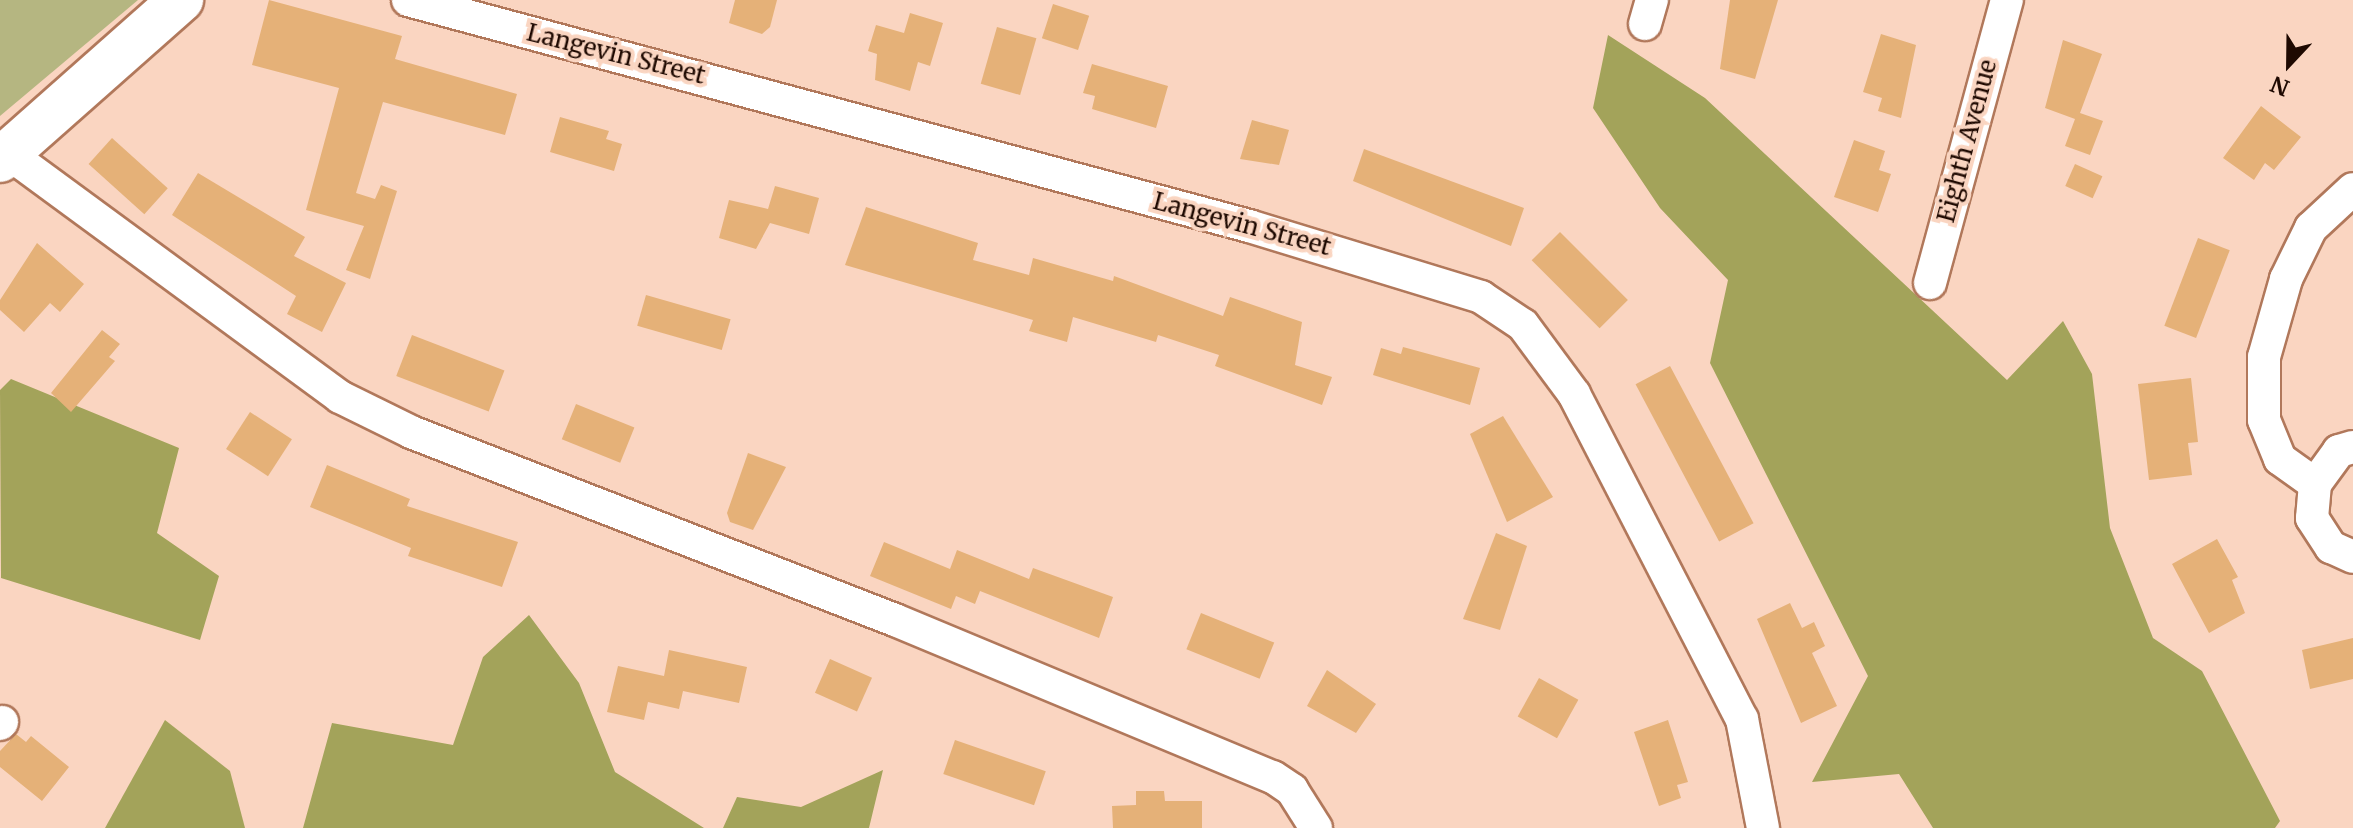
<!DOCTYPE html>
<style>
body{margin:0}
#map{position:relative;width:2353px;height:828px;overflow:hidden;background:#fad5c1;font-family:Merriweather,serif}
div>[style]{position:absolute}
.green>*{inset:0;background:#b5b681}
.forest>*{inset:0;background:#a3a35a}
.building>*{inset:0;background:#e5b178;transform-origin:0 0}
.roads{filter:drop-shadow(2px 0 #b1785b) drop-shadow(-2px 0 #b1785b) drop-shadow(0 2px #b1785b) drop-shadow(0 -2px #b1785b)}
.minor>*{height:32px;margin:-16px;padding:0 16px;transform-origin:16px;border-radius:16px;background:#fff}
.secondary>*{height:44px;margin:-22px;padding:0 22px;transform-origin:22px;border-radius:22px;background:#fff}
span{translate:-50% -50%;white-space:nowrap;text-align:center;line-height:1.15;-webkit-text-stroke:8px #fad5c1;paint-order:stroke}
.street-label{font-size:24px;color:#1e0901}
.north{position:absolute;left:2249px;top:24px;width:80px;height:80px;-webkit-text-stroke:6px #fad5c1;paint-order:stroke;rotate:202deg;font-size:22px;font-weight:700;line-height:32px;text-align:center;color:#1e0901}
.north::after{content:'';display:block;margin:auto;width:28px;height:36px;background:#1e0901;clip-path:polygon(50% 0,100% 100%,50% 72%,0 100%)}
</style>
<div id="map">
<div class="green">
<div style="clip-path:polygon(0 0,138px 0,0 116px)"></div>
</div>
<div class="forest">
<div style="clip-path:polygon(1608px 35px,1705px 98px,2007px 380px,2063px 321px,2092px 374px,2110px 528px,2153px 638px,2202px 671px,2280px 821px,2275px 828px,1933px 828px,1899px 774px,1812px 782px,1868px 676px,1710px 363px,1728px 280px,1660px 208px,1593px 108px)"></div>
<div style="clip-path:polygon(11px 379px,179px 448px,157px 533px,219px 576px,200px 640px,1px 578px,0 390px)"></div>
<div style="clip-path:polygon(529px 615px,579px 683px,615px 772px,704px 828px,303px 828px,332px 723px,453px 745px,483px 657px)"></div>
<div style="clip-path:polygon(165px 720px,230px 771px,245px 828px,105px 828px)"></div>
<div style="clip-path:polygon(883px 770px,869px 828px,723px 828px,737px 797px,801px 807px)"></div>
</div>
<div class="building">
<div style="clip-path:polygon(269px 0,402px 36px,395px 59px,517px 94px,505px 135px,383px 102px,356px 193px,375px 199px,381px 185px,397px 191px,370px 279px,346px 270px,364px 226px,306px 210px,339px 88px,252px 65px)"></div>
<div style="clip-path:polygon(735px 0,777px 0,770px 27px,762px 34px,729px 23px)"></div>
<div style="clip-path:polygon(1730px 0,1778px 0,1755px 79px,1720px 69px)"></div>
<div style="left:1053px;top:4px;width:38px;height:36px;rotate:18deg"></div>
<div style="clip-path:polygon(910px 13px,943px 23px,930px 66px,918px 62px,910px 91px,875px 80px,877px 54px,868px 51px,876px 25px,904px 33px)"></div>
<div style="left:997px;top:27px;width:41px;height:59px;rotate:16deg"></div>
<div style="clip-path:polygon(1881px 34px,1916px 45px,1901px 118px,1878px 111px,1882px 98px,1863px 92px)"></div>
<div style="clip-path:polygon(2063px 40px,2102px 54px,2080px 113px,2103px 121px,2090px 155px,2065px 146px,2075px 119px,2045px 108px)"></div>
<div style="clip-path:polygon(1092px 64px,1168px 86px,1156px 128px,1092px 109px,1095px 96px,1083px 93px)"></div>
<div style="clip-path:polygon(2261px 106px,2301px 137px,2274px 170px,2265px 163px,2254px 180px,2223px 158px)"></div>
<div style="clip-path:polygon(560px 117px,609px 131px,606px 139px,622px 144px,614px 171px,550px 152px)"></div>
<div style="clip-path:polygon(1252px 120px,1289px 130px,1279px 165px,1240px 159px)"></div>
<div style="left:112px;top:138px;width:75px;height:35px;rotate:42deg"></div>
<div style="clip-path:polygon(1854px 140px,1885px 151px,1879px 170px,1891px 174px,1878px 212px,1834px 197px)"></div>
<div style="clip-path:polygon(1364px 149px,1524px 208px,1511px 246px,1353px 181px)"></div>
<div style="left:2075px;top:164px;width:30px;height:24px;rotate:24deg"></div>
<div style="clip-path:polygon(198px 173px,305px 237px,294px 256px,346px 283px,322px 332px,287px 314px,296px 296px,172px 215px)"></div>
<div style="clip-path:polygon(775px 186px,819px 198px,809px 234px,770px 223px,756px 249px,719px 238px,729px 200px,768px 209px)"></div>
<div style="clip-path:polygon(866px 207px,978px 243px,973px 260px,1029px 275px,1033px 258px,1113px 281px,1114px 276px,1223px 316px,1230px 297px,1302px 322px,1295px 365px,1332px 377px,1322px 405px,1215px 366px,1219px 355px,1158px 335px,1156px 342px,1073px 317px,1067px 342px,1029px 331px,1033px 320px,845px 265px)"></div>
<div style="left:1560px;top:232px;width:96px;height:40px;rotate:45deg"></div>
<div style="left:2198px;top:238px;width:34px;height:94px;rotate:21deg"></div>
<div style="clip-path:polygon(37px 243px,84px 284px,60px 312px,50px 303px,24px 332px,0 310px,0 300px)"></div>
<div style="left:646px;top:295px;width:88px;height:32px;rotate:16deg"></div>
<div style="clip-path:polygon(102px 330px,120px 344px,109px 357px,115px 361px,71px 412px,51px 393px)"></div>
<div style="left:412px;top:335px;width:99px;height:44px;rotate:21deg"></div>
<div style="clip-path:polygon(1403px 347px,1480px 368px,1470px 405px,1373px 375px,1381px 348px,1401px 354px)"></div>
<div style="left:1670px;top:366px;width:178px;height:39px;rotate:62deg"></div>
<div style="clip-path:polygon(2191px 378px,2198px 442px,2188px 443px,2192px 475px,2149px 480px,2138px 384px)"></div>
<div style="left:576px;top:404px;width:63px;height:38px;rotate:22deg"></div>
<div style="left:250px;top:412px;width:50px;height:44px;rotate:33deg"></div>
<div style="clip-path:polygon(1503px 416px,1553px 497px,1507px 522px,1470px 434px)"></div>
<div style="clip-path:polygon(748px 453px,786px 467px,753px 530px,730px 522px,727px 513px)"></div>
<div style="clip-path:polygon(327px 465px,410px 499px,407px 506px,518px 542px,502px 587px,408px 556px,411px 548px,310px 507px)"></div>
<div style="clip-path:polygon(1496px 533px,1527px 546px,1500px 630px,1463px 619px)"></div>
<div style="clip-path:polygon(2217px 539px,2238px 577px,2232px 580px,2245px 613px,2209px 633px,2172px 564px)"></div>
<div style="clip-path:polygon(884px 542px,950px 569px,957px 550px,1029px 579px,1033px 568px,1113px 597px,1099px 638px,980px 591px,975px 604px,956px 596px,951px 609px,870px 576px)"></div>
<div style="clip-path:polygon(1790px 603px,1802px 628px,1814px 622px,1825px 646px,1812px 653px,1837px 706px,1801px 723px,1757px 619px)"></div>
<div style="left:1201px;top:613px;width:79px;height:39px;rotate:22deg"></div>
<div style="clip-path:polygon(2353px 638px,2353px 679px,2310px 689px,2302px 650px)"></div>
<div style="clip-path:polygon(669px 650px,747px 667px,739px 703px,683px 691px,679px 709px,648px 702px,644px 720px,607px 712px,618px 666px,664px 676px)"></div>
<div style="left:830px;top:659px;width:46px;height:37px;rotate:24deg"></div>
<div style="clip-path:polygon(1327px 670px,1376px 704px,1356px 733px,1307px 706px)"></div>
<div style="left:1539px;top:678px;width:45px;height:44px;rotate:29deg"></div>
<div style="clip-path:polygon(1668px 720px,1688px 782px,1677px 785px,1681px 798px,1659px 806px,1634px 732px)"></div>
<div style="clip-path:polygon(16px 734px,26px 742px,31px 736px,69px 767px,42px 801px,0 767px,0 751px)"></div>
<div style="left:955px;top:740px;width:96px;height:36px;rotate:19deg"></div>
<div style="clip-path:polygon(1136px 791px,1164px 791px,1165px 801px,1202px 801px,1202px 828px,1113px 828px,1112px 806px,1136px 805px)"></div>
</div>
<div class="roads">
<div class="minor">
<div style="left:408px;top:0;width:871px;rotate:15.04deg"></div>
<div style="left:1249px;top:226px;width:243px;rotate:17deg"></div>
<div style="left:1481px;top:297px;width:50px;rotate:33.7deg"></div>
<div style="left:1523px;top:325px;width:86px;rotate:53.5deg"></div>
<div style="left:1574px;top:394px;width:366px;rotate:62.7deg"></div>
<div style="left:1742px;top:719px;width:111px;rotate:79.1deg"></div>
<div style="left:1645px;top:24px;width:25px;rotate:-74deg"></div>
<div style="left:8px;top:153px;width:412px;rotate:36.3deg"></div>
<div style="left:340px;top:397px;width:79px;rotate:26.2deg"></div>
<div style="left:411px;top:432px;width:519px;rotate:21.23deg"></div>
<div style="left:895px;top:620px;width:409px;rotate:22.6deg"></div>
<div style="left:1273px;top:777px;width:23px;rotate:34deg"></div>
<div style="left:1292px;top:790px;width:45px;rotate:57.7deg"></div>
<div style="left:1930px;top:283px;width:293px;rotate:-74.8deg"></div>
<div style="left:2353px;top:447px;width:15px;rotate:164deg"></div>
<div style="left:2339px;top:451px;width:41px;rotate:126deg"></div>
<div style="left:2315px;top:484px;width:34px;rotate:95deg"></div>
<div style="left:2312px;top:518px;width:35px;rotate:57deg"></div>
<div style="left:2331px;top:547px;width:24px;rotate:24deg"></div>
<div style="left:2315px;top:484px;width:43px;rotate:-144.5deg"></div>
<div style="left:2280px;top:459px;width:42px;rotate:-112.3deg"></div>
<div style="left:2264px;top:420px;width:63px;rotate:-90deg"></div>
<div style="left:2264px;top:357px;width:81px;rotate:-74.2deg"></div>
<div style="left:2286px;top:279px;width:57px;rotate:-63.9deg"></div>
<div style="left:2311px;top:228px;width:57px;rotate:-42.9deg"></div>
<div style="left:0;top:724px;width:3px;rotate:-45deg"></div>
</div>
<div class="secondary">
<div style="left:0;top:160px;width:242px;rotate:-41.5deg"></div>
</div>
</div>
<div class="street-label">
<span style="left:616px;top:54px;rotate:14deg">Langevin Street</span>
<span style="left:1967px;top:141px;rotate:-75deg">Eighth Avenue</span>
<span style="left:1242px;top:224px;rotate:15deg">Langevin Street</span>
</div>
<div class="north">N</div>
</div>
